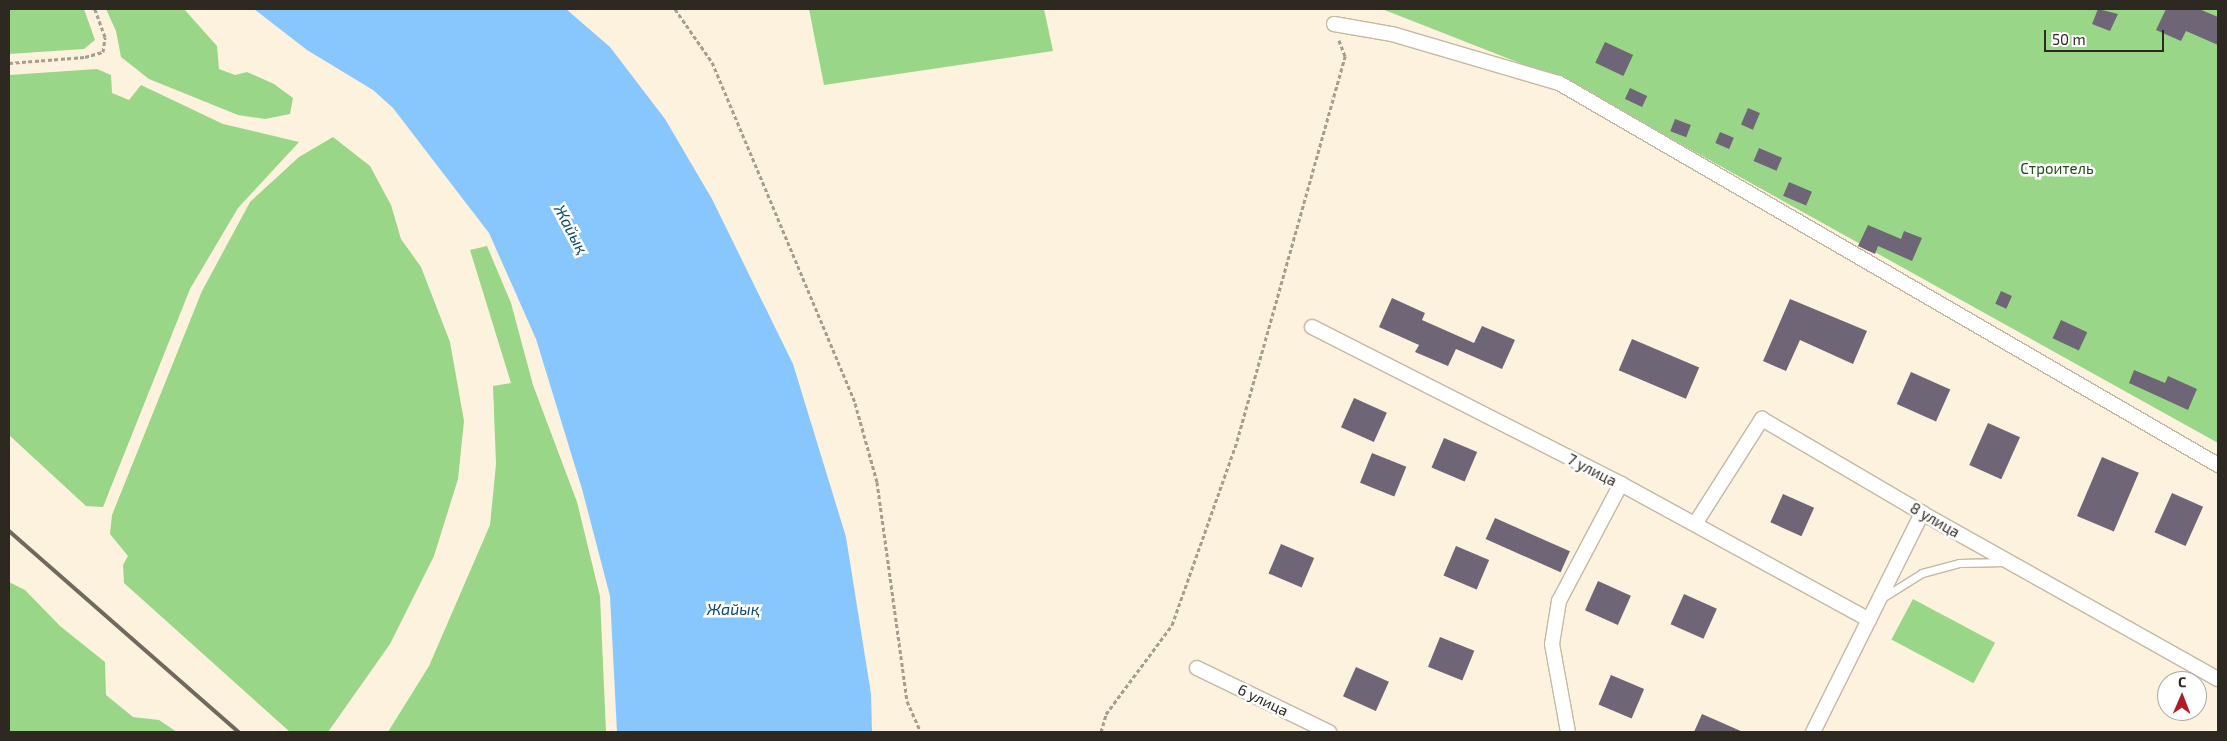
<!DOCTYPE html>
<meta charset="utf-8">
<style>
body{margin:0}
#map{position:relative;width:2227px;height:741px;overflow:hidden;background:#fcf2dd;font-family:"Exo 2",sans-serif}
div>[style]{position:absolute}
.green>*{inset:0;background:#9ad687;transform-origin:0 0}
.water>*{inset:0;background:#88c7fe}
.building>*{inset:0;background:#6e6577;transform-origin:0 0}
.path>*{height:3px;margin-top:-1.5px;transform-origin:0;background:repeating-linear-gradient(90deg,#a59d8e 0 4px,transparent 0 6.5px)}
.roads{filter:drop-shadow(1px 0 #c3b9a5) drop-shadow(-1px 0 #c3b9a5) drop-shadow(0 1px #c3b9a5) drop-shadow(0 -1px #c3b9a5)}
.service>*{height:7px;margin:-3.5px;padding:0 3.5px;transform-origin:3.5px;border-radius:3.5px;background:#fff}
.minor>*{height:14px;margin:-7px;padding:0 7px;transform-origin:7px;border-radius:7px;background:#fff}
.rail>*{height:4px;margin:-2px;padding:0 2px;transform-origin:2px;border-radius:2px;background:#706a5e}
span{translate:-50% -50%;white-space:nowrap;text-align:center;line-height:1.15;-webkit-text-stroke:5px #fff;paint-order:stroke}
.park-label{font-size:15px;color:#254d17}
.street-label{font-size:15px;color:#2d2921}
.water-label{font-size:16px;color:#0c4a75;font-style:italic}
.frame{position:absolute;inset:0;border:10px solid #2d2921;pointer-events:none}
.north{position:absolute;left:2157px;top:671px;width:50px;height:50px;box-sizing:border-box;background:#fff;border:1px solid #aba9a6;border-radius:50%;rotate:1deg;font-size:14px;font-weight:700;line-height:20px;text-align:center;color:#2d2921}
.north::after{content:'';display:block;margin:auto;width:18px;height:22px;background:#af1c29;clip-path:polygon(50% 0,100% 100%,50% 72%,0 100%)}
.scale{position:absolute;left:2044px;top:30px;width:120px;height:22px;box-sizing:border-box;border:2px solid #2d2921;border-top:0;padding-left:6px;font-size:15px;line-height:18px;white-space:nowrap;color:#2d2921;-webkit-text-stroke:4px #fff;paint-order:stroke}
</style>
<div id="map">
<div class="green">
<div style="clip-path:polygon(9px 9px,84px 9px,95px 40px,84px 49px,9px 54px)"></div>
<div style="clip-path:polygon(106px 9px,184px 9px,217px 46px,219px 69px,235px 75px,247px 72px,274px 84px,293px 98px,290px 114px,265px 119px,238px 115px,149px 79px,121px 57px,116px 31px)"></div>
<div style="clip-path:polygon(809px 9px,1044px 9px,1053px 51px,824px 85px)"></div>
<div style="clip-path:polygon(1382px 9px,2218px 9px,2218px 443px,1571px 83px)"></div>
<div style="clip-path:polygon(97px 69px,111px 75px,112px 93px,129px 100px,141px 85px,223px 124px,299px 142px,238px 208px,190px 289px,103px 507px,86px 506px,9px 435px,9px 75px)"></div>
<div style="clip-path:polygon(333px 137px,370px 166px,391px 205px,401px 239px,421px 267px,450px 342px,464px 421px,458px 479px,434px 556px,390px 644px,328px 732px,290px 732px,124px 583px,123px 565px,128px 556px,110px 534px,112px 515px,202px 291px,250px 202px,299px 157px)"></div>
<div style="clip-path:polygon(487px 246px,511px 303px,533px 385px,577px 502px,600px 596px,606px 732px,388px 732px,429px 666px,490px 525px,496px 464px,493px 386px,511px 383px,470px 250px)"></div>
<div style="clip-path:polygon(9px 582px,25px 590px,60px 626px,105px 662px,106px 695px,133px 717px,159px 720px,177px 732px,9px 732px)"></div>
<div style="left:1913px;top:599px;width:93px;height:46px;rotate:28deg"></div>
</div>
<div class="water">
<div style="clip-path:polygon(254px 9px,566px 9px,610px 47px,665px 119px,712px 199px,793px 364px,846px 537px,871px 694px,872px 732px,617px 732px,610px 596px,582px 489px,536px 339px,489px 233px,393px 108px,373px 90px,307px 50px)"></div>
</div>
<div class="building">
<div style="clip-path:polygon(2098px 9px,2118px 14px,2110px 31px,2092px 24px)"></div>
<div style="clip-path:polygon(2166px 9px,2199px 9px,2218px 17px,2218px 45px,2186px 31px,2181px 41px,2156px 30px)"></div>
<div style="left:1605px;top:42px;width:31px;height:23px;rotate:25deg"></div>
<div style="left:1630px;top:88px;width:19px;height:12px;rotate:25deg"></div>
<div style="left:1748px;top:108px;width:13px;height:18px;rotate:23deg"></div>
<div style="left:1675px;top:119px;width:17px;height:13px;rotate:21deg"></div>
<div style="left:1720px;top:132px;width:15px;height:12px;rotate:23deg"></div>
<div style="left:1759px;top:148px;width:25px;height:14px;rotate:23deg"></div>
<div style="left:1789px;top:182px;width:25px;height:15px;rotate:23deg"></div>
<div style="clip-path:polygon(1868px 225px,1901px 239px,1904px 231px,1922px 238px,1912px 261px,1878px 246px,1875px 254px,1858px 246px)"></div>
<div style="left:2001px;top:291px;width:12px;height:14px;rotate:24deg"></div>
<div style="clip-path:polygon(1392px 298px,1425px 313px,1422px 320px,1474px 343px,1482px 326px,1515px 340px,1502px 369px,1456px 349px,1448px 366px,1415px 352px,1419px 345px,1379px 327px)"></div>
<div style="clip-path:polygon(1790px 299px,1867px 331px,1853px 364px,1800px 340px,1786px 371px,1763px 361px)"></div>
<div style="left:2061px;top:320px;width:29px;height:20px;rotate:25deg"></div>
<div style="left:1632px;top:339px;width:73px;height:34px;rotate:23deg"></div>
<div style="clip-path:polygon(2134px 370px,2165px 383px,2168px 376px,2197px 389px,2188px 410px,2129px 383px)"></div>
<div style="left:1911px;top:372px;width:43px;height:35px;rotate:24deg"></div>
<div style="left:1354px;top:398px;width:36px;height:32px;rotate:24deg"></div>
<div style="left:1988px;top:423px;width:35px;height:46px;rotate:24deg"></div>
<div style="left:1444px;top:438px;width:36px;height:32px;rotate:23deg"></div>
<div style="left:1372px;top:453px;width:37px;height:32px;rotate:22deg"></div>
<div style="left:2102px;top:457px;width:40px;height:64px;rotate:23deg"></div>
<div style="left:2172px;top:493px;width:34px;height:43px;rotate:24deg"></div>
<div style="left:1783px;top:494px;width:34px;height:31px;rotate:24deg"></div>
<div style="left:1495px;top:518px;width:82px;height:23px;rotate:24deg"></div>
<div style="left:1281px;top:544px;width:36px;height:32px;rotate:23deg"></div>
<div style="left:1456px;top:546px;width:36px;height:32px;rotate:23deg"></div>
<div style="left:1598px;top:581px;width:36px;height:32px;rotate:24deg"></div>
<div style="left:1684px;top:594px;width:36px;height:33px;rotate:24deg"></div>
<div style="left:1440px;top:637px;width:37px;height:32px;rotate:22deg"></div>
<div style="left:1356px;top:667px;width:36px;height:32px;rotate:24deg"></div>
<div style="left:1611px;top:675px;width:36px;height:32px;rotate:23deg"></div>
<div style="clip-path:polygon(1702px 714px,1743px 732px,1694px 732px)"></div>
</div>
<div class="path">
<div style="left:675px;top:9px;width:65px;rotate:55.1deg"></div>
<div style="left:712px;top:62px;width:370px;rotate:67.2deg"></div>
<div style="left:855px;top:403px;width:82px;rotate:74.4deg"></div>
<div style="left:877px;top:482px;width:221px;rotate:82.2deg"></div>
<div style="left:907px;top:701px;width:34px;rotate:66deg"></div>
<div style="left:9px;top:63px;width:76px;rotate:-4.5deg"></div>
<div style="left:85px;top:57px;width:19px;rotate:-16deg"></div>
<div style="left:103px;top:52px;width:15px;rotate:-82deg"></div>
<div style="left:105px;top:37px;width:30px;rotate:-110deg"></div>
<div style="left:1101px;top:732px;width:19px;rotate:-74deg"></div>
<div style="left:1106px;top:714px;width:111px;rotate:-53.4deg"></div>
<div style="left:1172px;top:625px;width:195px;rotate:-70.5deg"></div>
<div style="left:1237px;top:441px;width:400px;rotate:-74.3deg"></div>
<div style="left:1345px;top:56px;width:17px;rotate:-111deg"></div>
</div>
<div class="roads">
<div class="service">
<div style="left:1882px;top:598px;width:47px;rotate:-32deg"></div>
<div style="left:1922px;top:573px;width:38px;rotate:-15deg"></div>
<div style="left:1959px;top:563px;width:46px;rotate:-1.2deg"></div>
</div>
<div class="minor">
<div style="left:1334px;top:24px;width:59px;rotate:9.8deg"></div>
<div style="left:1392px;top:34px;width:174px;rotate:16.4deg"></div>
<div style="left:1559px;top:83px;width:762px;rotate:30.1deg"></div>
<div style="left:1312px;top:327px;width:347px;rotate:26.9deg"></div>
<div style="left:1621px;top:484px;width:283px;rotate:28.7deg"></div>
<div style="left:1695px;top:524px;width:125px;rotate:-57.5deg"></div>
<div style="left:1762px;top:419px;width:186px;rotate:30.4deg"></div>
<div style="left:1922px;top:513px;width:339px;rotate:29.3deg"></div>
<div style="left:1197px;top:668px;width:147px;rotate:25.9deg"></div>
<div style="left:1568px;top:732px;width:89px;rotate:-100.3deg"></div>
<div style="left:1552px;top:644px;width:44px;rotate:-80.8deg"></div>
<div style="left:1559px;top:601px;width:132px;rotate:-62.1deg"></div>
<div style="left:1813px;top:732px;width:245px;rotate:-63.5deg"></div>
</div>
</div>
<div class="rail">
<div style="left:9px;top:531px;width:305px;rotate:41.2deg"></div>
</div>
<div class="park-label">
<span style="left:2057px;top:169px">Строитель</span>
</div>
<div class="street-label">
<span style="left:1592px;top:470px;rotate:27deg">7 улица</span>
<span style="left:1935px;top:520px;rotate:30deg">8 улица</span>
<span style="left:1263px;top:700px;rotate:26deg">6 улица</span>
</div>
<div class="water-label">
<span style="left:571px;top:229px;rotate:62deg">Жайық</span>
<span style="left:733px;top:609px">Жайық</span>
</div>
<div class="frame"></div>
<div class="north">С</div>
<div class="scale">50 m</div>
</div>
